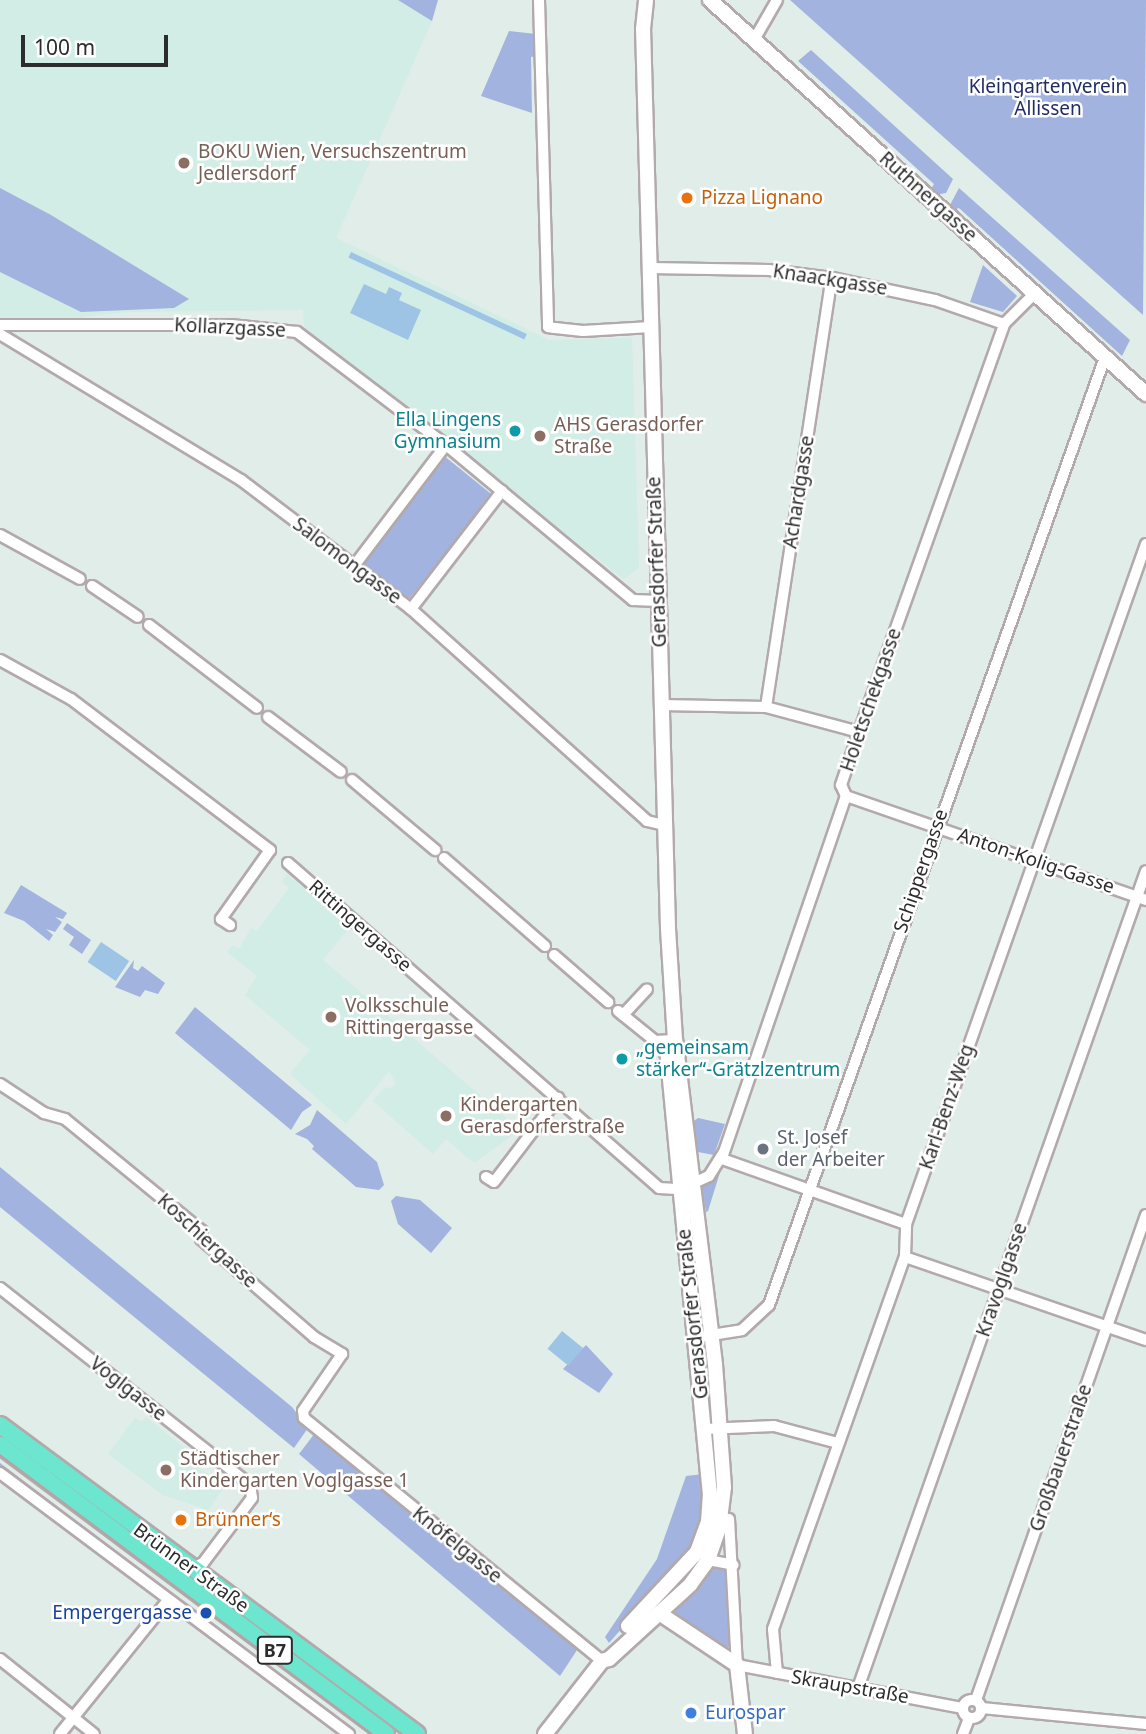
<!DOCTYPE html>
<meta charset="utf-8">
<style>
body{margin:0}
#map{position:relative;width:1146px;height:1734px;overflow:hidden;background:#e0ede8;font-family:"Noto Sans",sans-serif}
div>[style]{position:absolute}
.education>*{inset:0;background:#d1ede5}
.green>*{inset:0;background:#a1b3de;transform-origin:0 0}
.pitch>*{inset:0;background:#9ec4e5;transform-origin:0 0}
.roads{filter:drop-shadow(2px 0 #b3a9ab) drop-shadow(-2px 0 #b3a9ab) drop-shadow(0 2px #b3a9ab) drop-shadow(0 -2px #b3a9ab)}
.street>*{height:10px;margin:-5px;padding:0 5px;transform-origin:5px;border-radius:5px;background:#fff}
.street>.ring{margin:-5px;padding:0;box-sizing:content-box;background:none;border:10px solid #fff;border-radius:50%}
.secondary>*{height:14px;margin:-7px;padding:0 7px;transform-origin:7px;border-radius:7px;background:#fff}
.primary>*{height:16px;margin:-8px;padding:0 8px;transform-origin:8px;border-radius:8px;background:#6ce6cf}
.tram>*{height:2px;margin:-1px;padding:0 1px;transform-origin:1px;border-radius:1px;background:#b5a3a5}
.dots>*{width:19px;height:19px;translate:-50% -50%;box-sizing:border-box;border:4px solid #fff;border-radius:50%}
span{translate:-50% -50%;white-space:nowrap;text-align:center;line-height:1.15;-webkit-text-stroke:5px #fff;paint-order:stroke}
.shield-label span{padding:2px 5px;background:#fff;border:2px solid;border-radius:5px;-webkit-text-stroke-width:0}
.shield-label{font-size:18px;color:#2c2c2c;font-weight:700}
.park-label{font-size:19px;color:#212c65}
.education-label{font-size:19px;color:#785e54}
.left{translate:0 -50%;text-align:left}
.street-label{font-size:19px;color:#2c2c2c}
.food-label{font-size:19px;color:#c56008}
.culture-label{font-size:19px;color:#0d838f}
.right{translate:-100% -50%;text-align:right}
.worship-label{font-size:19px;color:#5b616d}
.transit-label{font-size:19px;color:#164399}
.shop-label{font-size:19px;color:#366cbe}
.scale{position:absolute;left:21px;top:35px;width:147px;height:32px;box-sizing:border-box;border:4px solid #2c2c2c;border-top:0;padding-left:9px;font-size:21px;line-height:24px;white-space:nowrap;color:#2c2c2c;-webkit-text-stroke:5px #fff;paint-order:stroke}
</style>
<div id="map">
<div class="education">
<div style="clip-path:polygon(0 0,398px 0,432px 21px,336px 238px,549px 340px,632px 338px,639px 568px,623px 579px,304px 327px,303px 310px,125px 312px,84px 317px,82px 322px,0 319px)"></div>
<div style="clip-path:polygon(287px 874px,350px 927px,323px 960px,520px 1130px,474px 1163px,446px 1139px,433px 1154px,373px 1101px,385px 1087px,390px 1089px,396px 1083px,389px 1071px,346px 1124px,290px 1074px,310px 1050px,245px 995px,257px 976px,227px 952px,233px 945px,239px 949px,251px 928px,257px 931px,289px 888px,282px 882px)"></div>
<div style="clip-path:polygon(146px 1417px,196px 1457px,192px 1462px,224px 1487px,208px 1510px,163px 1495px,108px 1454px,135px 1418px,142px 1422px)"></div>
</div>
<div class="green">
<div style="clip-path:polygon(398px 0,438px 0,432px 21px)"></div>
<div style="clip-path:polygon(790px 0,1146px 0,1143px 315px)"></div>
<div style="clip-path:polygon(509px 31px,536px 34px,536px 56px,531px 57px,532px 113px,481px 96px)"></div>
<div style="clip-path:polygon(811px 50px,953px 179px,946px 193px,934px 195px,930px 191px,934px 184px,798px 61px)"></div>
<div style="clip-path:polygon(0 188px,51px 215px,189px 299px,174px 308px,81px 312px,0 272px)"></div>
<div style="clip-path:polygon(959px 188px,1130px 340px,1122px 356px,959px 208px,952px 211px,950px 205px)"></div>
<div style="clip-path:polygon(983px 265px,1017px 296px,1003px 312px,970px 302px)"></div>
<div style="left:443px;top:455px;width:64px;height:137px;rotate:39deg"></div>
<div style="clip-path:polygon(21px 885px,67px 913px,63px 919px,55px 917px,62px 922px,55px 932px,46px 929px,53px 935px,49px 941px,24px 921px,4px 913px)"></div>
<div style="clip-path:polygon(67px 923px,91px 940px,82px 954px,69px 945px,74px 937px,63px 929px)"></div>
<div style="clip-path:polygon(134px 960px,133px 968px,138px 971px,142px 966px,165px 983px,158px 994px,145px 990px,140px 997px,115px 987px)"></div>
<div style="clip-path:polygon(195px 1007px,312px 1105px,302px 1112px,291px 1130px,175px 1033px)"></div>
<div style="clip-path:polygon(317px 1110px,377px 1162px,384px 1185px,379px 1190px,356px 1187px,312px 1149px,314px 1146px,307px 1139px,295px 1134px,310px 1125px)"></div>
<div style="clip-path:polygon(698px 1118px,725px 1124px,714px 1155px,698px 1152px,694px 1121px)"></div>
<div style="clip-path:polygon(0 1167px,292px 1407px,308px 1428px,294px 1448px,0 1207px)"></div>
<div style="clip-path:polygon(721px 1169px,708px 1211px,706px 1212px,701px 1183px)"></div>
<div style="clip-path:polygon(396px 1196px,420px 1200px,452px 1228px,431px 1253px,398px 1224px,391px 1201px)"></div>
<div style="clip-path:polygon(586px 1345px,613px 1374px,599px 1393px,563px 1369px)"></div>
<div style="clip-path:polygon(315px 1433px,577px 1650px,560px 1676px,299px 1454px)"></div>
<div style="clip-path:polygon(0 1463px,120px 1554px,118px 1557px,0 1469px)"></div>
<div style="clip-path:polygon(704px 1474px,701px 1538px,609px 1643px,605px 1637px,657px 1559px,686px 1476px)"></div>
<div style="clip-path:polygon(715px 1566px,729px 1569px,733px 1645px,725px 1649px,678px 1619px,674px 1609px,707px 1569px)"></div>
</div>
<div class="pitch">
<div style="left:351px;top:252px;width:194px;height:6px;rotate:25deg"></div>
<div style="clip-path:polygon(364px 284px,386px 294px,389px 287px,402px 293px,399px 300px,421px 310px,408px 340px,350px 313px)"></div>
<div style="left:101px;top:942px;width:34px;height:24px;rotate:34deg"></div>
<div style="left:562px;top:1331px;width:27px;height:23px;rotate:39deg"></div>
</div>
<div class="roads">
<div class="street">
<div style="left:539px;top:0;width:327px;rotate:88.4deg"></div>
<div style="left:548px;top:327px;width:6px;rotate:9deg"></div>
<div style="left:754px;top:40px;width:46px;rotate:-60.1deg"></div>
<div style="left:650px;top:268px;width:119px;rotate:1deg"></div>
<div style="left:769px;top:270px;width:64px;rotate:7.2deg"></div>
<div style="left:832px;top:278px;width:105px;rotate:12.1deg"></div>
<div style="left:935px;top:300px;width:73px;rotate:19.2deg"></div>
<div style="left:0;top:325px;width:231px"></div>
<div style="left:231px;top:325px;width:66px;rotate:6.1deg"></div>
<div style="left:297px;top:332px;width:187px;rotate:37.2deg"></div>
<div style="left:446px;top:445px;width:243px;rotate:39.7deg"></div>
<div style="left:633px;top:600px;width:26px;rotate:2deg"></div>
<div style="left:555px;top:328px;width:28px;rotate:6deg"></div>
<div style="left:583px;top:331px;width:68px;rotate:-3.4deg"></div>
<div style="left:0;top:334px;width:282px;rotate:31.2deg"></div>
<div style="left:241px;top:480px;width:213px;rotate:37.2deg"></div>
<div style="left:411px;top:609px;width:317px;rotate:41.9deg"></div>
<div style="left:647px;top:821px;width:17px;rotate:13deg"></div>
<div style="left:0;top:535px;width:91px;rotate:28.8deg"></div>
<div style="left:354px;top:566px;width:152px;rotate:-52.8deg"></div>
<div style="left:92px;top:586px;width:55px;rotate:34deg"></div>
<div style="left:411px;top:609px;width:149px;rotate:-52.4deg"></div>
<div style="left:149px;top:625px;width:136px;rotate:37.5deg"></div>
<div style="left:0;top:660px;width:81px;rotate:28.8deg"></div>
<div style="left:71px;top:699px;width:250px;rotate:37.2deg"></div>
<div style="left:270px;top:850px;width:85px;rotate:125.4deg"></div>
<div style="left:221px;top:919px;width:11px;rotate:34deg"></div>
<div style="left:661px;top:705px;width:105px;rotate:1.1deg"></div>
<div style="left:766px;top:707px;width:96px;rotate:15deg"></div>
<div style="left:766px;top:707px;width:434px;rotate:-81.3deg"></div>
<div style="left:268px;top:717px;width:91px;rotate:37deg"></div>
<div style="left:352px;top:780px;width:109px;rotate:40.1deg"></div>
<div style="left:846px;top:796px;width:318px;rotate:19.1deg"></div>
<div style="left:444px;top:858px;width:134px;rotate:41.1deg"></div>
<div style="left:288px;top:863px;width:493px;rotate:41.2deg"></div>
<div style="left:659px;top:1188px;width:22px;rotate:3deg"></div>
<div style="left:681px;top:1189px;width:31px;rotate:-25deg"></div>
<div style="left:709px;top:1176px;width:28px;rotate:-58deg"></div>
<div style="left:724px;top:1152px;width:376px;rotate:-71.1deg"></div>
<div style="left:846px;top:796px;width:12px;rotate:-114deg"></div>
<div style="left:841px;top:785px;width:56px;rotate:-71.2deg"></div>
<div style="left:859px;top:732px;width:433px;rotate:-70.4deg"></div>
<div style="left:1004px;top:324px;width:44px;rotate:-45deg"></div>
<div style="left:554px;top:955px;width:72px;rotate:41deg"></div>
<div style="left:618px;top:1011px;width:48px;rotate:39deg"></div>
<div style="left:655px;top:1041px;width:19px;rotate:-3deg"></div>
<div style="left:623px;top:1015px;width:35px;rotate:-47deg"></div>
<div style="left:0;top:1084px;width:53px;rotate:33.4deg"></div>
<div style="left:44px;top:1113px;width:22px;rotate:16deg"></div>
<div style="left:65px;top:1119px;width:177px;rotate:39.3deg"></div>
<div style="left:202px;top:1231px;width:8px;rotate:97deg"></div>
<div style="left:201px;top:1239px;width:150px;rotate:40.9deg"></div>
<div style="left:314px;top:1337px;width:33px;rotate:31deg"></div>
<div style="left:342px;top:1354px;width:69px;rotate:124.4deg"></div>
<div style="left:303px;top:1411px;width:7px;rotate:82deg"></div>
<div style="left:304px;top:1418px;width:385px;rotate:39.2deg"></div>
<div style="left:722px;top:1159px;width:195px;rotate:19.5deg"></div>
<div style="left:486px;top:1177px;width:9px;rotate:32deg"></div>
<div style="left:494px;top:1182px;width:106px;rotate:-52.7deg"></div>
<div style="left:905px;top:1257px;width:255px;rotate:19deg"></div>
<div style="left:0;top:1288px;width:318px;rotate:38.2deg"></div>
<div style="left:250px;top:1485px;width:13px;rotate:81deg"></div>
<div style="left:252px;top:1498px;width:81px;rotate:127deg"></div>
<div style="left:203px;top:1563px;width:17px;rotate:156deg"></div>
<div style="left:187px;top:1570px;width:19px;rotate:-174deg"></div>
<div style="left:705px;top:1336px;width:37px;rotate:-9deg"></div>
<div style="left:742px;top:1330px;width:37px;rotate:-43deg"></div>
<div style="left:769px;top:1305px;width:1006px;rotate:-70.48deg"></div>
<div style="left:705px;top:1429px;width:69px;rotate:-2.5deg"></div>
<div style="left:774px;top:1426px;width:66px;rotate:14.9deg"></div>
<div style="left:0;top:1473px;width:436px;rotate:36.8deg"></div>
<div style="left:729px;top:1519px;width:146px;rotate:86.9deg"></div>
<div style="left:737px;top:1665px;width:230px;rotate:10.8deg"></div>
<div style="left:708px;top:1560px;width:26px;rotate:11deg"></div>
<div style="left:0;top:1659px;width:120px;rotate:38.6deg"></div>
<div style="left:777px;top:1673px;width:44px;rotate:-95.2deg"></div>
<div style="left:773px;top:1629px;width:395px;rotate:-70.5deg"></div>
<div style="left:905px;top:1257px;width:33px;rotate:-88deg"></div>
<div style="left:906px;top:1224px;width:721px;rotate:-70.56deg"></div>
<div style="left:858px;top:1688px;width:866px;rotate:-70.58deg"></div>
<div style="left:976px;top:1700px;width:514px;rotate:-70.68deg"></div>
<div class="ring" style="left:963px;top:1700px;width:8px;height:8px"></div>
<div style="left:982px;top:1708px;width:165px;rotate:5.6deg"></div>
<div style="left:60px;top:1734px;width:172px;rotate:-51.1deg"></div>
<div style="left:963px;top:1734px;width:17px;rotate:-69deg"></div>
</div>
<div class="secondary">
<div style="left:710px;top:0;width:588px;rotate:42.1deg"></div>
<div style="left:659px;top:1613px;width:94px;rotate:33.7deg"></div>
<div style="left:737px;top:1665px;width:69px;rotate:83.4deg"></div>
<div style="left:628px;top:1626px;width:101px;rotate:-47deg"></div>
<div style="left:697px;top:1552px;width:32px;rotate:-70deg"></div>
<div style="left:708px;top:1522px;width:27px;rotate:-86deg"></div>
<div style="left:710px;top:1495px;width:452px;rotate:-95.5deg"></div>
<div style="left:545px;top:1734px;width:93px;rotate:-52deg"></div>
<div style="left:602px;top:1661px;width:7px;rotate:-16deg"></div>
<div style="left:609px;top:1659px;width:110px;rotate:-42.4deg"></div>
<div style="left:690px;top:1585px;width:31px;rotate:-54deg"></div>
<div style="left:708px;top:1560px;width:34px;rotate:-71deg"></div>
<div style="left:719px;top:1528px;width:41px;rotate:-83deg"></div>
<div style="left:724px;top:1487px;width:123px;rotate:-94.2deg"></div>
<div style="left:715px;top:1364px;width:326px;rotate:-97deg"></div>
<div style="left:675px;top:1040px;width:112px;rotate:-93.6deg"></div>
<div style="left:668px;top:928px;width:899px;rotate:-91.59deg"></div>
<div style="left:643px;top:29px;width:29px;rotate:-84deg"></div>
</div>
<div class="primary">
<div style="left:0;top:1425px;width:519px;rotate:36.54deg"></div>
<div style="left:0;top:1445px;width:482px;rotate:36.8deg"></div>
</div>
</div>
<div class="tram">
<div style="left:0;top:1455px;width:464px;rotate:36.9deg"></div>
</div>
<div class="dots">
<div style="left:184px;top:163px;background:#8d6e63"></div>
<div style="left:687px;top:198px;background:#e8710a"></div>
<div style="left:515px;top:431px;background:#0f9aa8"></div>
<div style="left:540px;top:436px;background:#8d6e63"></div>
<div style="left:331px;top:1017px;background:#8d6e63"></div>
<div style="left:622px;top:1059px;background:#0f9aa8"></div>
<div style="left:446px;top:1116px;background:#8d6e63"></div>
<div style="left:763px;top:1149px;background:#6b7280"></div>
<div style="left:166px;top:1470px;background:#8d6e63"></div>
<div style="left:181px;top:1520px;background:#e8710a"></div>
<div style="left:206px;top:1613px;background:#1a4fb4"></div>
<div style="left:691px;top:1713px;background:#3f7fe0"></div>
</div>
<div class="shield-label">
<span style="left:275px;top:1650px">B7</span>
</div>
<div class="park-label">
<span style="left:1048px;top:98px">Kleingartenverein<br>Allissen</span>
</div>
<div class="education-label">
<span class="left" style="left:198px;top:163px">BOKU Wien, Versuchszentrum<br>Jedlersdorf</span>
<span class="left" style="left:554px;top:436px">AHS Gerasdorfer<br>Straße</span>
<span class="left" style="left:345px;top:1017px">Volksschule<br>Rittingergasse</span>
<span class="left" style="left:460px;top:1116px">Kindergarten<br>Gerasdorferstraße</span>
<span class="left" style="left:180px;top:1470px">Städtischer<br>Kindergarten Voglgasse 1</span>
</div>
<div class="street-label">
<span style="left:928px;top:197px;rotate:42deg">Ruthnergasse</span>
<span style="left:830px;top:280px;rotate:9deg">Knaackgasse</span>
<span style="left:230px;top:328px;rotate:3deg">Kollarzgasse</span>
<span style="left:799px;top:492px;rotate:-81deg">Achardgasse</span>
<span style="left:347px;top:561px;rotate:37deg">Salomongasse</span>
<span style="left:657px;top:562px;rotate:-92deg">Gerasdorfer Straße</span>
<span style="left:871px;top:700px;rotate:-71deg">Holetschekgasse</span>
<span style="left:1036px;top:861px;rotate:19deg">Anton-Kolig-Gasse</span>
<span style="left:921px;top:871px;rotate:-71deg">Schippergasse</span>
<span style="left:360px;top:926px;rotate:41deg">Rittingergasse</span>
<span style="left:947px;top:1107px;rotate:-71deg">Karl-Benz-Weg</span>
<span style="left:207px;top:1241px;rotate:43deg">Koschiergasse</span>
<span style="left:1002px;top:1280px;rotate:-71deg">Kravoglgasse</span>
<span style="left:693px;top:1314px;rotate:-96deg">Gerasdorfer Straße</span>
<span style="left:128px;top:1389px;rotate:38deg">Voglgasse</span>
<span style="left:1061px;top:1458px;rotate:-71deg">Großbauerstraße</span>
<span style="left:457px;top:1545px;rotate:39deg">Knöfelgasse</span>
<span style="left:191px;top:1568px;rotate:36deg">Brünner Straße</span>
<span style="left:850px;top:1687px;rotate:10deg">Skraupstraße</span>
</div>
<div class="food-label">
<span class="left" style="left:701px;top:198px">Pizza Lignano</span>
<span class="left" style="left:195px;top:1520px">Brünner‘s</span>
</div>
<div class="culture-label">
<span class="right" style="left:501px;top:431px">Ella Lingens<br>Gymnasium</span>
<span class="left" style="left:636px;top:1059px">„gemeinsam<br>stärker“-Grätzlzentrum</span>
</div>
<div class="worship-label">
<span class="left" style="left:777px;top:1149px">St. Josef<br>der Arbeiter</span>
</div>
<div class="transit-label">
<span class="right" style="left:192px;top:1613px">Empergergasse</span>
</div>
<div class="shop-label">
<span class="left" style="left:705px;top:1713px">Eurospar</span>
</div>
<div class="scale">100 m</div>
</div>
